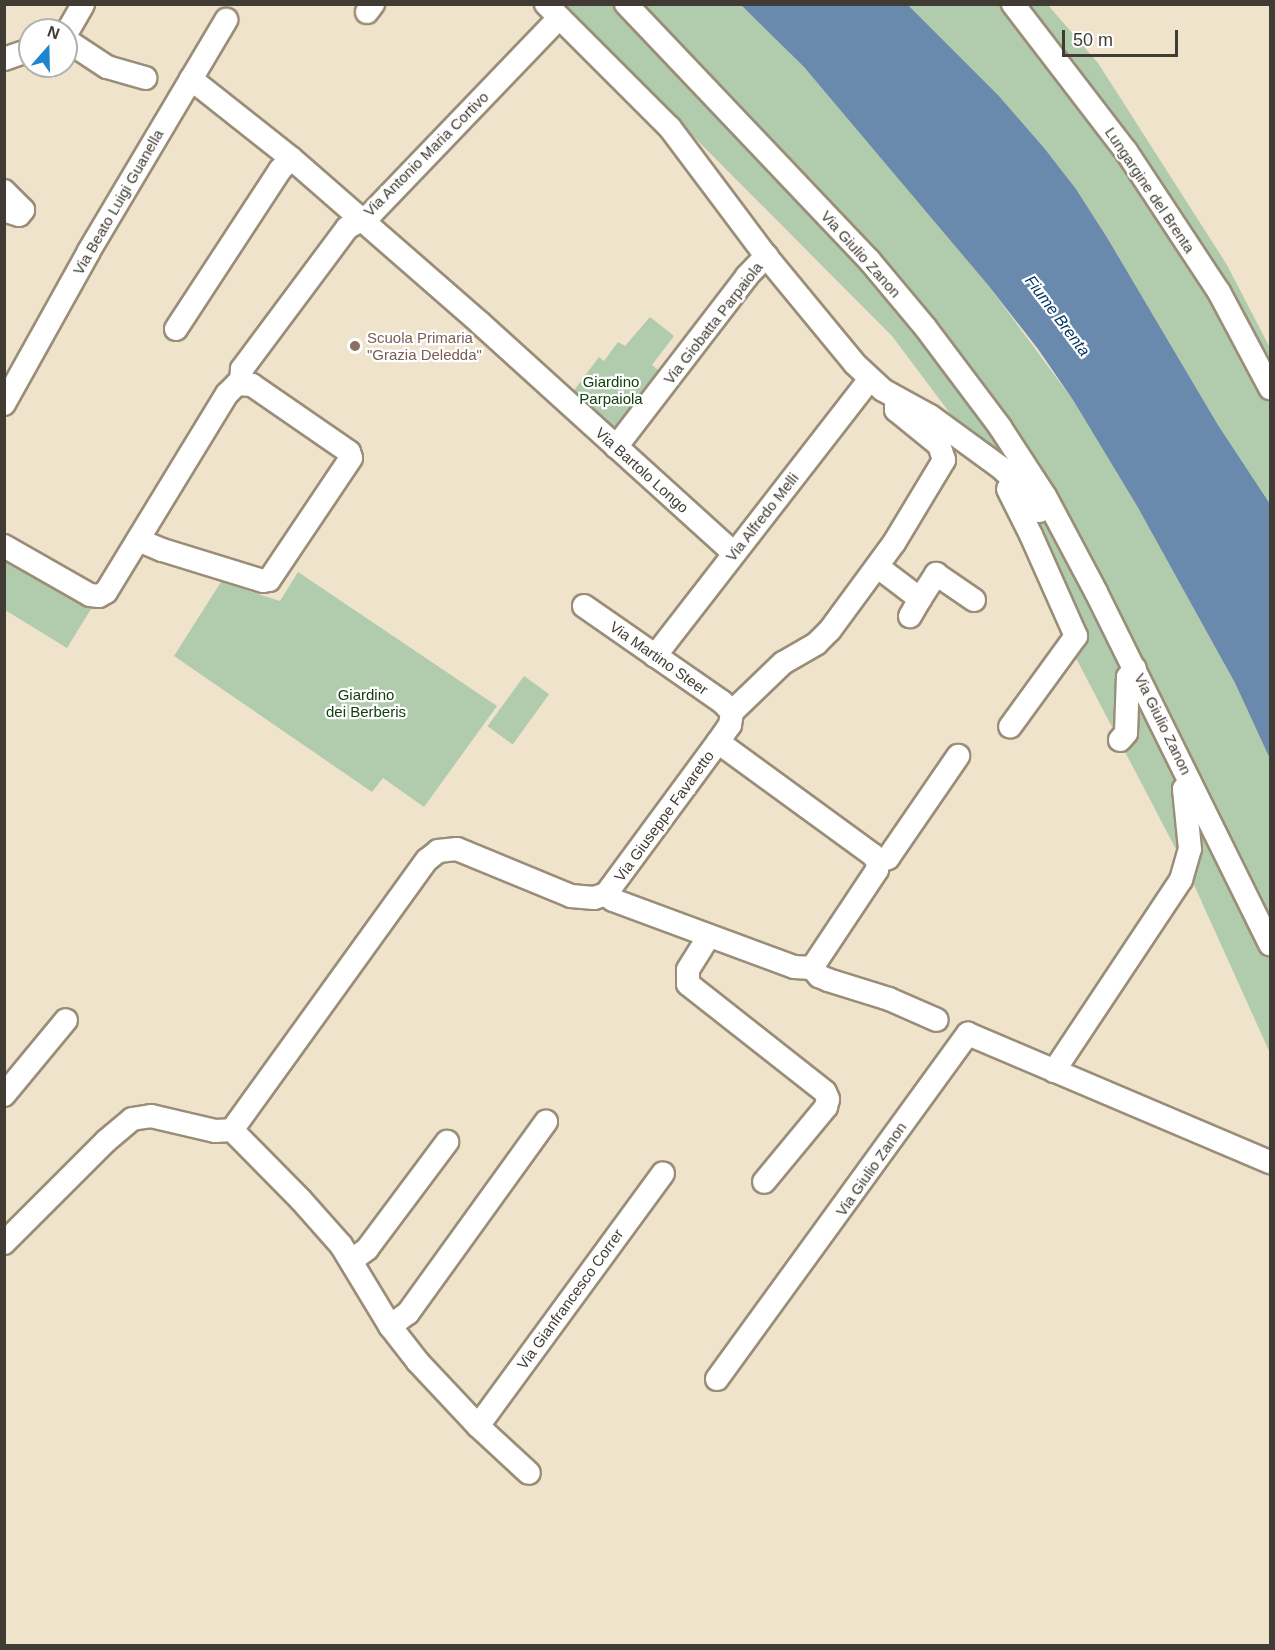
<!DOCTYPE html>
<style>
body{margin:0}
#map{position:relative;width:1275px;height:1650px;overflow:hidden;background:#efe3cb;font-family:Helvetica,sans-serif}
div>[style]{position:absolute}
.green>*{inset:0;background:#b1cbad;transform-origin:0 0}
.water>*{inset:0;background:#698aac}
.roads{filter:drop-shadow(2px 0 #9a8e78) drop-shadow(-2px 0 #9a8e78) drop-shadow(0 2px #9a8e78) drop-shadow(0 -2px #9a8e78)}
.minor>*{height:22px;margin:-11px;padding:0 11px;transform-origin:11px;border-radius:11px;background:#fff}
.dots>*{width:16px;height:16px;translate:-50% -50%;box-sizing:border-box;border:3px solid #fff;border-radius:50%}
span{translate:-50% -50%;white-space:nowrap;text-align:center;line-height:1.15;-webkit-text-stroke:4.5px #fff;paint-order:stroke}
.street-label{font-size:15px;color:#413c33}
.education-label{font-size:15px;color:#785e54}
.left{translate:0 -50%;text-align:left}
.park-label{font-size:15px;color:#11400c}
.water-label{font-size:16px;color:#003663;font-style:italic}
.frame{position:absolute;inset:0;border:6px solid #413c33;pointer-events:none}
.north{position:absolute;left:18px;top:18px;width:60px;height:60px;box-sizing:border-box;background:#fff;border:2px solid #b3b1ad;border-radius:50%;rotate:20deg;font-size:16px;font-weight:700;line-height:24px;text-align:center;color:#413c33}
.north::after{content:'';display:block;margin:auto;width:21px;height:27px;background:#2085d0;clip-path:polygon(50% 0,100% 100%,50% 72%,0 100%)}
.scale{position:absolute;left:1062px;top:30px;width:116px;height:27px;box-sizing:border-box;border:3px solid #413c33;border-top:0;padding-left:8px;font-size:18px;line-height:21px;white-space:nowrap;color:#413c33;-webkit-text-stroke:4px #fff;paint-order:stroke}
</style>
<div id="map">
<div class="green">
<div style="clip-path:polygon(551px 5px,741px 5px,804px 67px,925px 209px,988px 285px,1073px 400px,1137px 506px,1235px 683px,1270px 759px,1270px 1053px,1190px 876px,1066px 639px,1020px 526px,991px 468px,892px 336px,687px 130px,659px 109px)"></div>
<div style="clip-path:polygon(908px 5px,1048px 5px,1098px 63px,1227px 265px,1270px 348px,1270px 504px,1218px 425px,1108px 239px,1076px 189px,1045px 149px,999px 96px)"></div>
<div style="clip-path:polygon(650px 317px,674px 336px,652px 365px,661px 372px,614px 432px,572px 393px,599px 357px,604px 361px,618px 342px,625px 346px)"></div>
<div style="clip-path:polygon(4px 558px,91px 609px,67px 648px,5px 610px)"></div>
<div style="clip-path:polygon(298px 572px,497px 706px,424px 807px,383px 778px,372px 792px,174px 656px,221px 582px,280px 601px)"></div>
<div style="left:524px;top:676px;width:31px;height:62px;rotate:36deg"></div>
</div>
<div class="water">
<div style="clip-path:polygon(741px 5px,908px 5px,999px 96px,1045px 149px,1076px 189px,1108px 239px,1218px 425px,1270px 504px,1270px 759px,1235px 683px,1137px 506px,1073px 400px,1038px 349px,988px 285px,804px 67px)"></div>
</div>
<div class="roads">
<div class="minor">
<div style="left:546px;top:4px;width:175px;rotate:45deg"></div>
<div style="left:670px;top:128px;width:160px;rotate:53.1deg"></div>
<div style="left:766px;top:256px;width:140px;rotate:50.5deg"></div>
<div style="left:855px;top:364px;width:38px;rotate:43deg"></div>
<div style="left:883px;top:390px;width:54px;rotate:29deg"></div>
<div style="left:930px;top:416px;width:87px;rotate:36.1deg"></div>
<div style="left:1000px;top:467px;width:26px;rotate:43deg"></div>
<div style="left:1019px;top:485px;width:33px;rotate:52deg"></div>
<div style="left:626px;top:4px;width:353px;rotate:46.5deg"></div>
<div style="left:869px;top:260px;width:87px;rotate:50.1deg"></div>
<div style="left:925px;top:327px;width:125px;rotate:53.1deg"></div>
<div style="left:1000px;top:427px;width:82px;rotate:56.9deg"></div>
<div style="left:1045px;top:496px;width:109px;rotate:62deg"></div>
<div style="left:1096px;top:592px;width:393px;rotate:63.7deg"></div>
<div style="left:1013px;top:4px;width:185px;rotate:52.5deg"></div>
<div style="left:1126px;top:151px;width:169px;rotate:56.6deg"></div>
<div style="left:1219px;top:292px;width:109px;rotate:62deg"></div>
<div style="left:367px;top:12px;width:10px;rotate:-53deg"></div>
<div style="left:66px;top:34px;width:34px;rotate:-60deg"></div>
<div style="left:66px;top:40px;width:49px;rotate:33.4deg"></div>
<div style="left:107px;top:67px;width:40px;rotate:16deg"></div>
<div style="left:4px;top:59px;width:28px;rotate:-19deg"></div>
<div style="left:191px;top:79px;width:127px;rotate:38.3deg"></div>
<div style="left:291px;top:158px;width:251px;rotate:41.1deg"></div>
<div style="left:480px;top:323px;width:343px;rotate:42.2deg"></div>
<div style="left:4px;top:191px;width:27px;rotate:45deg"></div>
<div style="left:23px;top:210px;width:6px;rotate:129deg"></div>
<div style="left:19px;top:215px;width:16px;rotate:-162deg"></div>
<div style="left:176px;top:329px;width:190px;rotate:-56.8deg"></div>
<div style="left:280px;top:170px;width:16px;rotate:-47deg"></div>
<div style="left:241px;top:383px;width:14px;rotate:-86deg"></div>
<div style="left:242px;top:369px;width:176px;rotate:-53.3deg"></div>
<div style="left:347px;top:228px;width:28px;rotate:-30deg"></div>
<div style="left:371px;top:214px;width:272px;rotate:-46.2deg"></div>
<div style="left:4px;top:404px;width:175px;rotate:-60.9deg"></div>
<div style="left:89px;top:251px;width:269px;rotate:-59.3deg"></div>
<div style="left:616px;top:447px;width:215px;rotate:-52.5deg"></div>
<div style="left:747px;top:276px;width:28px;rotate:-46deg"></div>
<div style="left:1008px;top:489px;width:51px;rotate:63.4deg"></div>
<div style="left:1031px;top:535px;width:111px;rotate:66deg"></div>
<div style="left:1076px;top:636px;width:112px;rotate:126deg"></div>
<div style="left:4px;top:546px;width:99px;rotate:29.7deg"></div>
<div style="left:90px;top:595px;width:9px;rotate:6deg"></div>
<div style="left:99px;top:596px;width:8px;rotate:-30deg"></div>
<div style="left:106px;top:592px;width:232px;rotate:-58.6deg"></div>
<div style="left:227px;top:394px;width:14px;rotate:-45deg"></div>
<div style="left:237px;top:384px;width:15px;rotate:4deg"></div>
<div style="left:252px;top:385px;width:118px;rotate:34.6deg"></div>
<div style="left:349px;top:452px;width:6px;rotate:72deg"></div>
<div style="left:351px;top:458px;width:147px;rotate:123.9deg"></div>
<div style="left:269px;top:580px;width:6px;rotate:171deg"></div>
<div style="left:263px;top:581px;width:106px;rotate:-162.9deg"></div>
<div style="left:162px;top:550px;width:26px;rotate:-157deg"></div>
<div style="left:878px;top:567px;width:53px;rotate:37.3deg"></div>
<div style="left:920px;top:599px;width:20px;rotate:120deg"></div>
<div style="left:920px;top:599px;width:30px;rotate:-57deg"></div>
<div style="left:936px;top:574px;width:46px;rotate:34.4deg"></div>
<div style="left:584px;top:606px;width:168px;rotate:34.8deg"></div>
<div style="left:722px;top:702px;width:14px;rotate:45deg"></div>
<div style="left:655px;top:656px;width:351px;rotate:-52.2deg"></div>
<div style="left:732px;top:712px;width:71px;rotate:-43.9deg"></div>
<div style="left:783px;top:663px;width:39px;rotate:-30deg"></div>
<div style="left:817px;top:643px;width:18px;rotate:-45deg"></div>
<div style="left:830px;top:630px;width:108px;rotate:-53.7deg"></div>
<div style="left:894px;top:543px;width:97px;rotate:-58.9deg"></div>
<div style="left:944px;top:460px;width:16px;rotate:-108deg"></div>
<div style="left:939px;top:445px;width:55px;rotate:-140.9deg"></div>
<div style="left:896px;top:410px;width:4px;rotate:-90deg"></div>
<div style="left:1120px;top:740px;width:9px;rotate:-49deg"></div>
<div style="left:1126px;top:733px;width:56px;rotate:-88deg"></div>
<div style="left:1128px;top:677px;width:11px;rotate:-52deg"></div>
<div style="left:718px;top:742px;width:192px;rotate:36.1deg"></div>
<div style="left:873px;top:855px;width:9px;rotate:54deg"></div>
<div style="left:878px;top:862px;width:8px;rotate:97deg"></div>
<div style="left:877px;top:870px;width:118px;rotate:123.6deg"></div>
<div style="left:878px;top:862px;width:11px;rotate:-22deg"></div>
<div style="left:888px;top:858px;width:124px;rotate:-55.5deg"></div>
<div style="left:606px;top:894px;width:9px;rotate:41deg"></div>
<div style="left:613px;top:900px;width:193px;rotate:20.3deg"></div>
<div style="left:794px;top:967px;width:18px;rotate:3deg"></div>
<div style="left:709px;top:936px;width:40px;rotate:122deg"></div>
<div style="left:688px;top:970px;width:14px;rotate:90deg"></div>
<div style="left:688px;top:984px;width:174px;rotate:38.2deg"></div>
<div style="left:825px;top:1092px;width:8px;rotate:67deg"></div>
<div style="left:828px;top:1099px;width:8px;rotate:104deg"></div>
<div style="left:826px;top:1107px;width:97px;rotate:129.6deg"></div>
<div style="left:812px;top:968px;width:11px;rotate:49deg"></div>
<div style="left:819px;top:976px;width:10px;rotate:24deg"></div>
<div style="left:828px;top:980px;width:64px;rotate:17.3deg"></div>
<div style="left:889px;top:999px;width:52px;rotate:23.6deg"></div>
<div style="left:1054px;top:1071px;width:229px;rotate:-56.4deg"></div>
<div style="left:1181px;top:880px;width:32px;rotate:-74deg"></div>
<div style="left:1190px;top:849px;width:60px;rotate:-95.7deg"></div>
<div style="left:1184px;top:789px;width:9px;rotate:-49deg"></div>
<div style="left:4px;top:1095px;width:97px;rotate:-50.4deg"></div>
<div style="left:232px;top:1130px;width:333px;rotate:-54.2deg"></div>
<div style="left:427px;top:860px;width:14px;rotate:-39deg"></div>
<div style="left:438px;top:851px;width:19px;rotate:-6deg"></div>
<div style="left:457px;top:849px;width:123px;rotate:22.4deg"></div>
<div style="left:571px;top:896px;width:23px;rotate:5deg"></div>
<div style="left:594px;top:898px;width:13px;rotate:-18deg"></div>
<div style="left:606px;top:894px;width:189px;rotate:-53.6deg"></div>
<div style="left:718px;top:742px;width:21px;rotate:-55deg"></div>
<div style="left:730px;top:725px;width:13px;rotate:-81deg"></div>
<div style="left:232px;top:1130px;width:98px;rotate:45.4deg"></div>
<div style="left:301px;top:1200px;width:60px;rotate:48.4deg"></div>
<div style="left:341px;top:1245px;width:95px;rotate:58.8deg"></div>
<div style="left:390px;top:1326px;width:46px;rotate:52.1deg"></div>
<div style="left:418px;top:1362px;width:88px;rotate:46.8deg"></div>
<div style="left:478px;top:1426px;width:69px;rotate:42.7deg"></div>
<div style="left:4px;top:1243px;width:144px;rotate:-45deg"></div>
<div style="left:106px;top:1141px;width:34px;rotate:-40deg"></div>
<div style="left:132px;top:1119px;width:19px;rotate:-9deg"></div>
<div style="left:151px;top:1116px;width:66px;rotate:13.2deg"></div>
<div style="left:215px;top:1131px;width:17px;rotate:-3deg"></div>
<div style="left:352px;top:1260px;width:19px;rotate:-36deg"></div>
<div style="left:367px;top:1249px;width:134px;rotate:-53.2deg"></div>
<div style="left:390px;top:1326px;width:22px;rotate:-36deg"></div>
<div style="left:408px;top:1313px;width:236px;rotate:-54.2deg"></div>
<div style="left:717px;top:1379px;width:427px;rotate:-54deg"></div>
<div style="left:968px;top:1034px;width:328px;rotate:23deg"></div>
<div style="left:478px;top:1426px;width:313px;rotate:-53.8deg"></div>
</div>
</div>
<div class="dots">
<div style="left:355px;top:346px;background:#8d6e63"></div>
</div>
<div class="street-label">
<span style="left:426px;top:154px;rotate:-45deg">Via Antonio Maria Cortivo</span>
<span style="left:1150px;top:190px;rotate:56deg">Lungargine del Brenta</span>
<span style="left:118px;top:202px;rotate:-60deg">Via Beato Luigi Guanella</span>
<span style="left:861px;top:254px;rotate:48deg">Via Giulio Zanon</span>
<span style="left:713px;top:323px;rotate:-52deg">Via Giobatta Parpaiola</span>
<span style="left:642px;top:470px;rotate:42deg">Via Bartolo Longo</span>
<span style="left:762px;top:517px;rotate:-52deg">Via Alfredo Melli</span>
<span style="left:659px;top:658px;rotate:35deg">Via Martino Steer</span>
<span style="left:1163px;top:724px;rotate:64deg">Via Giulio Zanon</span>
<span style="left:664px;top:816px;rotate:-54deg">Via Giuseppe Favaretto</span>
<span style="left:871px;top:1169px;rotate:-55deg">Via Giulio Zanon</span>
<span style="left:570px;top:1299px;rotate:-54deg">Via Gianfrancesco Correr</span>
</div>
<div class="education-label">
<span class="left" style="left:367px;top:346px">Scuola Primaria<br>"Grazia Deledda"</span>
</div>
<div class="park-label">
<span style="left:611px;top:390px">Giardino<br>Parpaiola</span>
<span style="left:366px;top:703px">Giardino<br>dei Berberis</span>
</div>
<div class="water-label">
<span style="left:1057px;top:316px;rotate:53deg">Fiume Brenta</span>
</div>
<div class="frame"></div>
<div class="north">N</div>
<div class="scale">50 m</div>
</div>
